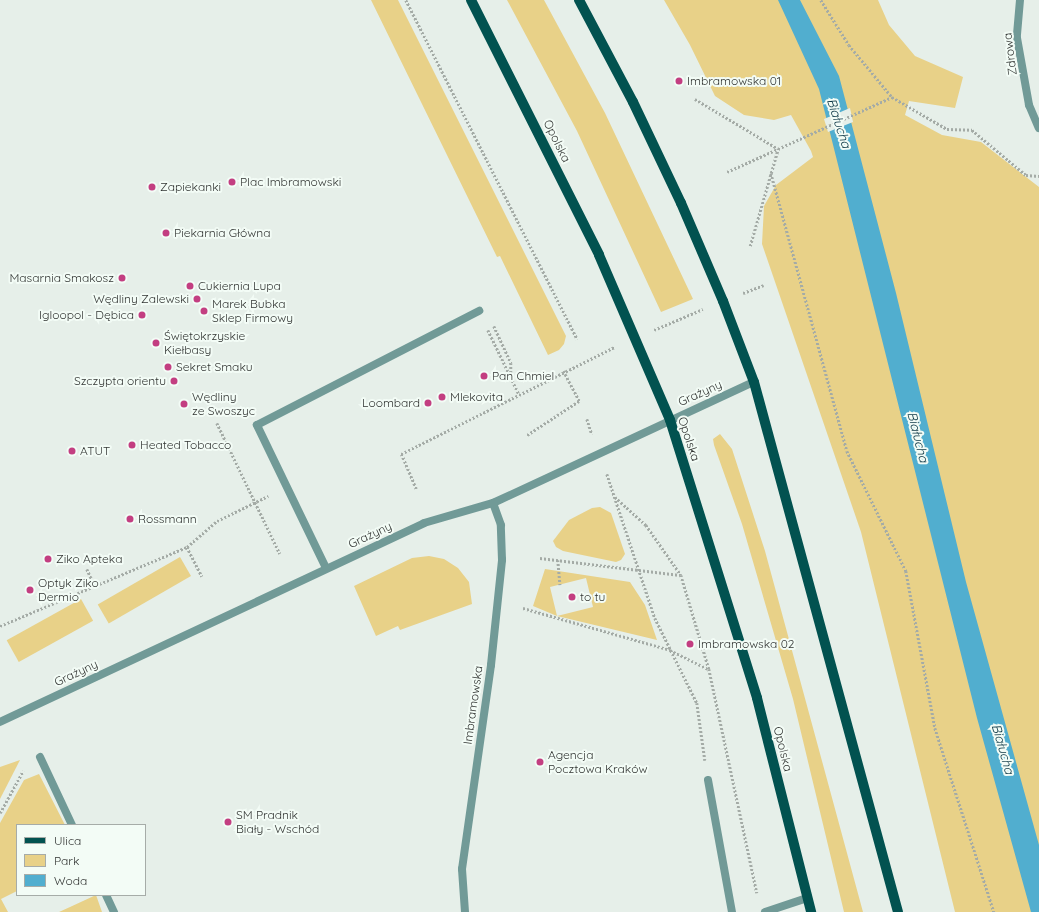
<!DOCTYPE html>
<meta charset="utf-8">
<style>
body{margin:0}
#map{position:relative;width:1039px;height:912px;overflow:hidden;background:#e6efe9;font-family:Quicksand,sans-serif}
div>[style]{position:absolute}
.green>*{inset:0;background:#e8d188;transform-origin:0 0}
.water>*{inset:0;background:#51aecf}
.pier>*{inset:0;background:#e6efe9}
.path>*{height:2.5px;margin-top:-1.25px;transform-origin:0;background:repeating-linear-gradient(90deg,#a4aba6 0 2px,transparent 0 4px)}
.lane>*{height:8px;margin:-4px;padding:0 4px;transform-origin:4px;border-radius:4px;background:#719a97}
.street>*{height:8px;margin:-4px;padding:0 4px;transform-origin:4px;border-radius:4px;background:#719a97}
.primary>*{height:10px;margin:-5px;padding:0 5px;transform-origin:5px;border-radius:5px;background:#025250}
.dots>*{width:11px;height:11px;translate:-50% -50%;box-sizing:border-box;border:2px solid #f3fcf6;border-radius:50%}
span{translate:-50% -50%;white-space:nowrap;text-align:center;line-height:1.15;-webkit-text-stroke:4px #f3fcf6;paint-order:stroke}
.street-label{font-size:12px;color:#323533}
.poi-label{font-size:12px;color:#323533}
.left{translate:0 -50%;text-align:left}
.right{translate:-100% -50%;text-align:right}
.water-label{font-size:13px;color:#0b3644;font-style:italic}
.legend{position:absolute;left:16px;top:824px;width:130px;height:72px;box-sizing:border-box;background:#f3fcf6;border:1px solid #a6aca8;margin:0;padding:5px 7px;list-style:none;font-size:12px;color:#323533}
.legend li{display:flex;align-items:center;gap:8px;height:20px}
.legend b{width:20px;border:1px solid #a6aca8}
</style>
<div id="map">
<div class="green">
<div style="clip-path:polygon(371px 0,398px 0,566px 336px,564px 344px,559px 350px,548px 355px,500px 256px,497px 257px)"></div>
<div style="clip-path:polygon(507px 0,544px 0,605px 113px,693px 299px,661px 312px,577px 131px)"></div>
<div style="clip-path:polygon(664px 0,878px 0,889px 25px,915px 56px,963px 77px,955px 108px,909px 101px,905px 115px,942px 135px,981px 142px,1039px 187px,1039px 912px,955px 912px,861px 532px,762px 244px,764px 206px,776px 185px,813px 157px,811px 151px,791px 115px,774px 120px,744px 115px,715px 96px,690px 45px)"></div>
<div style="clip-path:polygon(720px 434px,732px 449px,765px 551px,863px 912px,844px 912px,793px 699px,742px 524px,714px 445px,713px 439px)"></div>
<div style="clip-path:polygon(600px 507px,611px 513px,625px 554px,621px 560px,616px 562px,563px 551px,556px 547px,553px 541px,569px 520px,592px 508px)"></div>
<div style="clip-path:polygon(429px 556px,444px 559px,458px 568px,469px 582px,472px 604px,400px 630px,398px 626px,376px 636px,354px 586px,412px 558px)"></div>
<div style="left:180px;top:557px;width:22px;height:95px;rotate:60deg"></div>
<div style="clip-path:polygon(evenodd,545px 569px,630px 582px,645px 605px,657px 640px,557px 616px,533px 606px,545px 569px,586px 578px,593px 607px,557px 616px,550px 587px,586px 578px)"></div>
<div style="left:81px;top:599px;width:25px;height:85px;rotate:61deg"></div>
<div style="clip-path:polygon(20px 760px,0 799px,0 767px)"></div>
<div style="clip-path:polygon(39px 774px,65px 825px,17px 825px,17px 891px,1px 899px,8px 912px,0 912px,0 823px,24px 780px)"></div>
<div style="clip-path:polygon(96px 895px,102px 912px,59px 912px,70px 907px)"></div>
</div>
<div class="water">
<div style="clip-path:polygon(778px 0,800px 0,839px 76px,896px 293px,966px 582px,1039px 845px,1039px 912px,1031px 912px,977px 718px,819px 89px)"></div>
</div>
<div class="pier">
<div style="clip-path:polygon(850px 108px,853px 122px,828px 132px,824px 119px)"></div>
</div>
<div class="path">
<div style="left:406px;top:0;width:380px;rotate:63.2deg"></div>
<div style="left:821px;top:0;width:53px;rotate:58.1deg"></div>
<div style="left:849px;top:45px;width:67px;rotate:50.4deg"></div>
<div style="left:892px;top:97px;width:64px;rotate:30.2deg"></div>
<div style="left:947px;top:129px;width:25px;rotate:2deg"></div>
<div style="left:972px;top:130px;width:70px;rotate:39.8deg"></div>
<div style="left:1026px;top:175px;width:13px;rotate:4deg"></div>
<div style="left:695px;top:99px;width:96px;rotate:30.9deg"></div>
<div style="left:727px;top:172px;width:181px;rotate:-24.4deg"></div>
<div style="left:771px;top:173px;width:288px;rotate:74.7deg"></div>
<div style="left:847px;top:451px;width:134px;rotate:63.8deg"></div>
<div style="left:906px;top:571px;width:160px;rotate:79.5deg"></div>
<div style="left:935px;top:728px;width:193px;rotate:72.2deg"></div>
<div style="left:750px;top:246px;width:101px;rotate:-73.9deg"></div>
<div style="left:743px;top:293px;width:22px;rotate:-21deg"></div>
<div style="left:494px;top:326px;width:41px;rotate:65.3deg"></div>
<div style="left:511px;top:363px;width:13px;rotate:90deg"></div>
<div style="left:488px;top:330px;width:71px;rotate:64.2deg"></div>
<div style="left:654px;top:330px;width:53px;rotate:-23.2deg"></div>
<div style="left:587px;top:419px;width:16px;rotate:72deg"></div>
<div style="left:217px;top:423px;width:145px;rotate:64.3deg"></div>
<div style="left:527px;top:435px;width:62px;rotate:-33.2deg"></div>
<div style="left:579px;top:401px;width:34px;rotate:-118deg"></div>
<div style="left:607px;top:474px;width:152px;rotate:71.6deg"></div>
<div style="left:655px;top:618px;width:95px;rotate:63.7deg"></div>
<div style="left:697px;top:703px;width:58px;rotate:82deg"></div>
<div style="left:416px;top:489px;width:38px;rotate:-113deg"></div>
<div style="left:401px;top:454px;width:239px;rotate:-26.6deg"></div>
<div style="left:615px;top:497px;width:42px;rotate:42.1deg"></div>
<div style="left:646px;top:525px;width:61px;rotate:55deg"></div>
<div style="left:681px;top:575px;width:98px;rotate:73.4deg"></div>
<div style="left:709px;top:669px;width:229px;rotate:77.9deg"></div>
<div style="left:187px;top:547px;width:33px;rotate:63deg"></div>
<div style="left:540px;top:558px;width:141px;rotate:6.9deg"></div>
<div style="left:558px;top:560px;width:25px;rotate:85deg"></div>
<div style="left:87px;top:569px;width:19px;rotate:65deg"></div>
<div style="left:523px;top:608px;width:153px;rotate:15.9deg"></div>
<div style="left:670px;top:650px;width:42px;rotate:26.6deg"></div>
<div style="left:0;top:626px;width:203px;rotate:-22.9deg"></div>
<div style="left:187px;top:547px;width:40px;rotate:-41deg"></div>
<div style="left:217px;top:521px;width:57px;rotate:-26.1deg"></div>
<div style="left:0;top:813px;width:48px;rotate:-61.3deg"></div>
</div>
<div class="lane">
<div style="left:326px;top:568px;width:159px;rotate:-115.8deg"></div>
<div style="left:257px;top:425px;width:250px;rotate:-27.2deg"></div>
<div style="left:708px;top:780px;width:134px;rotate:79.7deg"></div>
<div style="left:765px;top:912px;width:44px;rotate:-18.4deg"></div>
</div>
<div class="street">
<div style="left:1020px;top:0;width:38px;rotate:95deg"></div>
<div style="left:1017px;top:38px;width:68px;rotate:79.8deg"></div>
<div style="left:1029px;top:105px;width:25px;rotate:67deg"></div>
<div style="left:0;top:722px;width:468px;rotate:-25.1deg"></div>
<div style="left:424px;top:523px;width:72px;rotate:-16.2deg"></div>
<div style="left:493px;top:503px;width:288px;rotate:-24.9deg"></div>
<div style="left:40px;top:757px;width:75px;rotate:64.8deg"></div>
<div style="left:106px;top:895px;width:19px;rotate:65deg"></div>
<div style="left:465px;top:912px;width:43px;rotate:-94deg"></div>
<div style="left:462px;top:869px;width:206px;rotate:-81.9deg"></div>
<div style="left:491px;top:665px;width:106px;rotate:-84deg"></div>
<div style="left:502px;top:560px;width:35px;rotate:-92deg"></div>
<div style="left:501px;top:525px;width:23px;rotate:-110deg"></div>
</div>
<div class="primary">
<div style="left:471px;top:0;width:285px;rotate:63.3deg"></div>
<div style="left:599px;top:255px;width:180px;rotate:66.7deg"></div>
<div style="left:670px;top:420px;width:291px;rotate:72.6deg"></div>
<div style="left:757px;top:698px;width:221px;rotate:75.8deg"></div>
<div style="left:579px;top:0;width:115px;rotate:62.1deg"></div>
<div style="left:633px;top:102px;width:112px;rotate:64.6deg"></div>
<div style="left:681px;top:203px;width:107px;rotate:66.8deg"></div>
<div style="left:723px;top:301px;width:87px;rotate:69.1deg"></div>
<div style="left:754px;top:382px;width:549px;rotate:74.8deg"></div>
</div>
<div class="dots">
<div style="left:679px;top:81px;background:#c33e81"></div>
<div style="left:232px;top:182px;background:#c33e81"></div>
<div style="left:152px;top:187px;background:#c33e81"></div>
<div style="left:166px;top:233px;background:#c33e81"></div>
<div style="left:122px;top:278px;background:#c33e81"></div>
<div style="left:190px;top:286px;background:#c33e81"></div>
<div style="left:197px;top:299px;background:#c33e81"></div>
<div style="left:204px;top:311px;background:#c33e81"></div>
<div style="left:142px;top:315px;background:#c33e81"></div>
<div style="left:156px;top:343px;background:#c33e81"></div>
<div style="left:168px;top:367px;background:#c33e81"></div>
<div style="left:484px;top:376px;background:#c33e81"></div>
<div style="left:174px;top:381px;background:#c33e81"></div>
<div style="left:442px;top:397px;background:#c33e81"></div>
<div style="left:428px;top:403px;background:#c33e81"></div>
<div style="left:184px;top:404px;background:#c33e81"></div>
<div style="left:132px;top:445px;background:#c33e81"></div>
<div style="left:72px;top:451px;background:#c33e81"></div>
<div style="left:130px;top:519px;background:#c33e81"></div>
<div style="left:48px;top:559px;background:#c33e81"></div>
<div style="left:30px;top:590px;background:#c33e81"></div>
<div style="left:572px;top:597px;background:#c33e81"></div>
<div style="left:690px;top:644px;background:#c33e81"></div>
<div style="left:540px;top:762px;background:#c33e81"></div>
<div style="left:228px;top:822px;background:#c33e81"></div>
</div>
<div class="street-label">
<span style="left:1010px;top:54px;rotate:-97deg">Zdrowa</span>
<span style="left:557px;top:141px;rotate:64deg">Opolska</span>
<span style="left:700px;top:393px;rotate:-24deg">Grażyny</span>
<span style="left:689px;top:439px;rotate:72deg">Opolska</span>
<span style="left:370px;top:535px;rotate:-25deg">Grażyny</span>
<span style="left:76px;top:673px;rotate:-25deg">Grażyny</span>
<span style="left:473px;top:705px;rotate:-82deg">Imbramowska</span>
<span style="left:783px;top:749px;rotate:76deg">Opolska</span>
</div>
<div class="poi-label">
<span class="left" style="left:687px;top:81px">Imbramowska 01</span>
<span class="left" style="left:240px;top:182px">Plac Imbramowski</span>
<span class="left" style="left:160px;top:187px">Zapiekanki</span>
<span class="left" style="left:174px;top:233px">Piekarnia Główna</span>
<span class="right" style="left:114px;top:278px">Masarnia Smakosz</span>
<span class="left" style="left:198px;top:286px">Cukiernia Lupa</span>
<span class="right" style="left:189px;top:299px">Wędliny Zalewski</span>
<span class="left" style="left:212px;top:311px">Marek Bubka<br>Sklep Firmowy</span>
<span class="right" style="left:134px;top:315px">Igloopol - Dębica</span>
<span class="left" style="left:164px;top:343px">Świętokrzyskie<br>Kiełbasy</span>
<span class="left" style="left:176px;top:367px">Sekret Smaku</span>
<span class="left" style="left:492px;top:376px">Pan Chmiel</span>
<span class="right" style="left:166px;top:381px">Szczypta orientu</span>
<span class="left" style="left:192px;top:404px">Wędliny<br>ze Swoszyc</span>
<span class="left" style="left:450px;top:397px">Mlekovita</span>
<span class="right" style="left:420px;top:403px">Loombard</span>
<span class="left" style="left:140px;top:445px">Heated Tobacco</span>
<span class="left" style="left:80px;top:451px">ATUT</span>
<span class="left" style="left:138px;top:519px">Rossmann</span>
<span class="left" style="left:56px;top:559px">Ziko Apteka</span>
<span class="left" style="left:38px;top:590px">Optyk Ziko<br>Dermio</span>
<span class="left" style="left:580px;top:597px">to tu</span>
<span class="left" style="left:698px;top:644px">Imbramowska 02</span>
<span class="left" style="left:548px;top:762px">Agencja<br>Pocztowa Kraków</span>
<span class="left" style="left:236px;top:822px">SM Pradnik<br>Biały - Wschód</span>
</div>
<div class="water-label">
<span style="left:839px;top:123px;rotate:72deg">Białucha</span>
<span style="left:918px;top:437px;rotate:76deg">Białucha</span>
<span style="left:1003px;top:749px;rotate:74deg">Białucha</span>
</div>
<ul class="legend">
<li><b style="height:5px;background:#025250"></b>Ulica</li>
<li><b style="height:11px;background:#e8d188"></b>Park</li>
<li><b style="height:11px;background:#51aecf"></b>Woda</li>
</ul>
</div>
